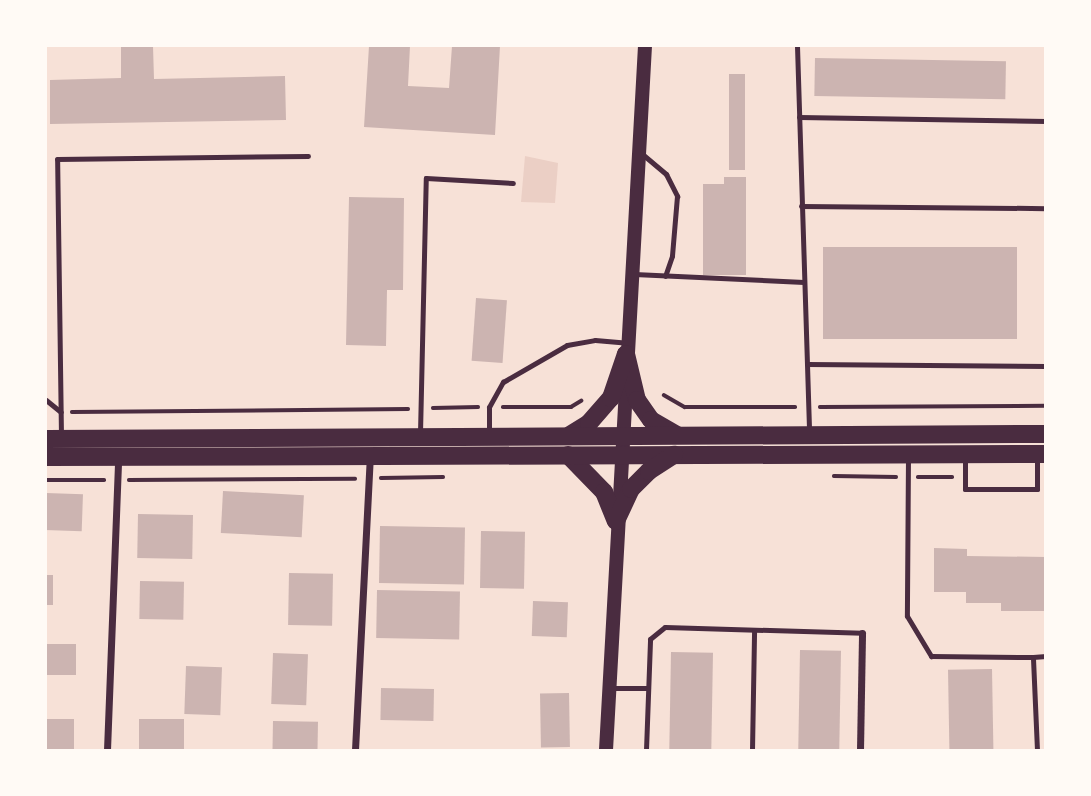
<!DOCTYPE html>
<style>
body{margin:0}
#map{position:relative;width:1091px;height:796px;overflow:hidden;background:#f7e1d7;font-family:"Noto Sans",sans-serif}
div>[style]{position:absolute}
.green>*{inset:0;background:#ebcfc5}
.building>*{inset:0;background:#ccb4b1;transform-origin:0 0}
.path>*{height:3.5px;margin:-1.75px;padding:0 1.75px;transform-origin:1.75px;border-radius:1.75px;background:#4a2c40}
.service>*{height:5px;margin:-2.5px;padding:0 2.5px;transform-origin:2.5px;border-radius:2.5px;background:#4a2c40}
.minor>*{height:7px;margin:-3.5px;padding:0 3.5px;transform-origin:3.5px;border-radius:3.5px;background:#4a2c40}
.secondary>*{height:14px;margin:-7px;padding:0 7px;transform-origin:7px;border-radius:7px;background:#4a2c40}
.primary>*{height:18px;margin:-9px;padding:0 9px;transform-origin:9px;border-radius:9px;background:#4a2c40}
span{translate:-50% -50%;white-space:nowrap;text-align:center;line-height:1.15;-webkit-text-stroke:6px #fffaf5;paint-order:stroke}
.frame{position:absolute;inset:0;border:47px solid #fffaf5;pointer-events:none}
</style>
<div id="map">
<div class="green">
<div style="clip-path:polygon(525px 156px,558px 163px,555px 203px,521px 202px)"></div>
</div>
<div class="building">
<div style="clip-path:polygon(121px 46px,153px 46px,154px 79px,285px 76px,286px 120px,50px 124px,50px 80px,121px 78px)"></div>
<div style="clip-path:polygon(369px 46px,410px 46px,408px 86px,449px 88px,452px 46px,500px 46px,495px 135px,364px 127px)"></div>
<div style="left:815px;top:58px;width:191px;height:38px;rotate:1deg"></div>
<div style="left:729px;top:74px;width:16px;height:96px"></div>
<div style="clip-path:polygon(724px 177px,746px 177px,746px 275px,703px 275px,703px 184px,724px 184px)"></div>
<div style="clip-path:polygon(349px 197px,404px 198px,403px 290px,387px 290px,386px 346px,346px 345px)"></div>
<div style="left:823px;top:247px;width:194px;height:92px"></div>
<div style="left:476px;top:298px;width:31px;height:63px;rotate:4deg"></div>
<div style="left:223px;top:491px;width:81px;height:42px;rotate:3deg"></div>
<div style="left:46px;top:493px;width:37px;height:37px;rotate:2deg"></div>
<div style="left:138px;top:514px;width:55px;height:44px;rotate:1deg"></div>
<div style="left:380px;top:526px;width:85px;height:57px;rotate:1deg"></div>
<div style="left:481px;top:531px;width:44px;height:57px;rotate:1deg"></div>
<div style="clip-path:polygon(934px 548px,967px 549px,967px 556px,1046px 557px,1046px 611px,1001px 611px,1001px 603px,966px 603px,966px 592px,934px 592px)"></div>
<div style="left:289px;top:573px;width:44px;height:52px;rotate:1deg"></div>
<div style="left:46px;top:575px;width:7px;height:30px"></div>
<div style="left:140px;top:581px;width:44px;height:38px;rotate:1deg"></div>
<div style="left:377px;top:590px;width:83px;height:48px;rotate:1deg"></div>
<div style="left:533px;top:601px;width:35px;height:35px;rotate:2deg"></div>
<div style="left:46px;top:644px;width:30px;height:31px"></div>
<div style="left:800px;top:650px;width:41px;height:100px;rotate:1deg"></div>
<div style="left:671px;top:652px;width:42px;height:98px;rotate:1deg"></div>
<div style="left:273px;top:653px;width:35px;height:51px;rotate:2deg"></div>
<div style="left:186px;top:666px;width:36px;height:48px;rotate:2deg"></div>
<div style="left:992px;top:669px;width:81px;height:44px;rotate:89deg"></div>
<div style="left:381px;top:688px;width:53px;height:32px;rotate:1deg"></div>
<div style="left:569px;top:693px;width:54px;height:29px;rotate:89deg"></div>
<div style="left:46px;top:719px;width:28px;height:31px"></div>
<div style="left:139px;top:719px;width:45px;height:31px"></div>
<div style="left:273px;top:721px;width:45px;height:29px;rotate:1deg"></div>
</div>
<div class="path">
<div style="left:664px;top:395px;width:24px;rotate:30deg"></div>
<div style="left:685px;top:407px;width:110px"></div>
<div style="left:503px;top:407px;width:68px"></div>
<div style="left:571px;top:407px;width:12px;rotate:-31deg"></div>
<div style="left:820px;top:407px;width:226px;rotate:-0.3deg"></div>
<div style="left:433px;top:408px;width:45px;rotate:-1.3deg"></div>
<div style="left:72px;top:412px;width:336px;rotate:-0.5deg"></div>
<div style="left:834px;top:476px;width:62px;rotate:0.9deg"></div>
<div style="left:918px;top:477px;width:34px"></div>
<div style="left:381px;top:478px;width:62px;rotate:-0.9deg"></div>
<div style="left:46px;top:480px;width:58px"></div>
<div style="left:129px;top:480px;width:226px;rotate:-0.3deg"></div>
</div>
<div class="service">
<div style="left:797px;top:46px;width:385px;rotate:88.2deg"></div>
<div style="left:799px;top:117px;width:247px;rotate:0.9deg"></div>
<div style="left:641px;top:153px;width:33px;rotate:40deg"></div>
<div style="left:666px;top:174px;width:25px;rotate:63deg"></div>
<div style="left:677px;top:196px;width:60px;rotate:94.8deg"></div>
<div style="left:672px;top:256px;width:21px;rotate:109deg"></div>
<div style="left:801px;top:206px;width:245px;rotate:0.5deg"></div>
<div style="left:634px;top:274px;width:170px;rotate:2.7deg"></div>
<div style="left:807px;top:364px;width:239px;rotate:0.5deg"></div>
<div style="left:46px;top:400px;width:19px;rotate:39deg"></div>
<div style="left:420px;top:433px;width:255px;rotate:-88.7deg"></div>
<div style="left:426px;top:178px;width:87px;rotate:3.3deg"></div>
<div style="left:489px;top:434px;width:27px;rotate:-90deg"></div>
<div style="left:489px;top:407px;width:29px;rotate:-61deg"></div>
<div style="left:503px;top:382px;width:74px;rotate:-30deg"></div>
<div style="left:567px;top:345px;width:28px;rotate:-10deg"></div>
<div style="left:595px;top:340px;width:32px;rotate:5deg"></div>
<div style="left:61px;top:436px;width:277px;rotate:-90.8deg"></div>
<div style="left:57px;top:159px;width:251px;rotate:-0.7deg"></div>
<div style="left:908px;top:457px;width:159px;rotate:90.4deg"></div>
<div style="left:907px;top:616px;width:47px;rotate:59deg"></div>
<div style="left:931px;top:656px;width:102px;rotate:0.6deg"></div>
<div style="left:965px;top:457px;width:32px;rotate:90deg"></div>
<div style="left:965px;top:489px;width:72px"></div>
<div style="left:1037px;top:489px;width:30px;rotate:-90deg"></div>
<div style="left:612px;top:688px;width:36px"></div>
<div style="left:646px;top:750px;width:111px;rotate:-87.9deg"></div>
<div style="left:650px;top:639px;width:19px;rotate:-39deg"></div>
<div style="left:665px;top:627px;width:197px;rotate:1.7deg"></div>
<div style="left:752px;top:750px;width:119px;rotate:-89deg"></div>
<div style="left:1037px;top:750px;width:93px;rotate:-92.5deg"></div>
<div style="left:1033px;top:657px;width:13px;rotate:-4deg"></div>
</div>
<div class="minor">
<div style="left:107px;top:750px;width:293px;rotate:-87.8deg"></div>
<div style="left:355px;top:750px;width:292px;rotate:-87.1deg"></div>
<div style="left:860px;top:750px;width:117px;rotate:-89deg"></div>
</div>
<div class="secondary">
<div style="left:606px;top:750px;width:705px;rotate:-86.83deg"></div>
</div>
<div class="primary">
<div style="left:626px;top:354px;width:47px;rotate:76.6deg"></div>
<div style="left:637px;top:400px;width:24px;rotate:55deg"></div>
<div style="left:651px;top:420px;width:30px;rotate:30deg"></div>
<div style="left:570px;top:435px;width:22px;rotate:-32deg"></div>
<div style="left:589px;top:423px;width:33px;rotate:-49deg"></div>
<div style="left:611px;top:398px;width:46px;rotate:-71.2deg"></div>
<div style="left:46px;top:439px;width:1000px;rotate:-0.29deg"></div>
<div style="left:568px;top:455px;width:52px;rotate:45.8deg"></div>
<div style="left:604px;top:492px;width:31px;rotate:68deg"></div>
<div style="left:46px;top:457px;width:1000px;rotate:-0.17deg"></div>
<div style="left:616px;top:521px;width:35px;rotate:-65deg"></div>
<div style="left:631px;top:489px;width:25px;rotate:-45deg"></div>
<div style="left:649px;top:471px;width:30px;rotate:-33deg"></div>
</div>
<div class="frame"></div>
</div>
